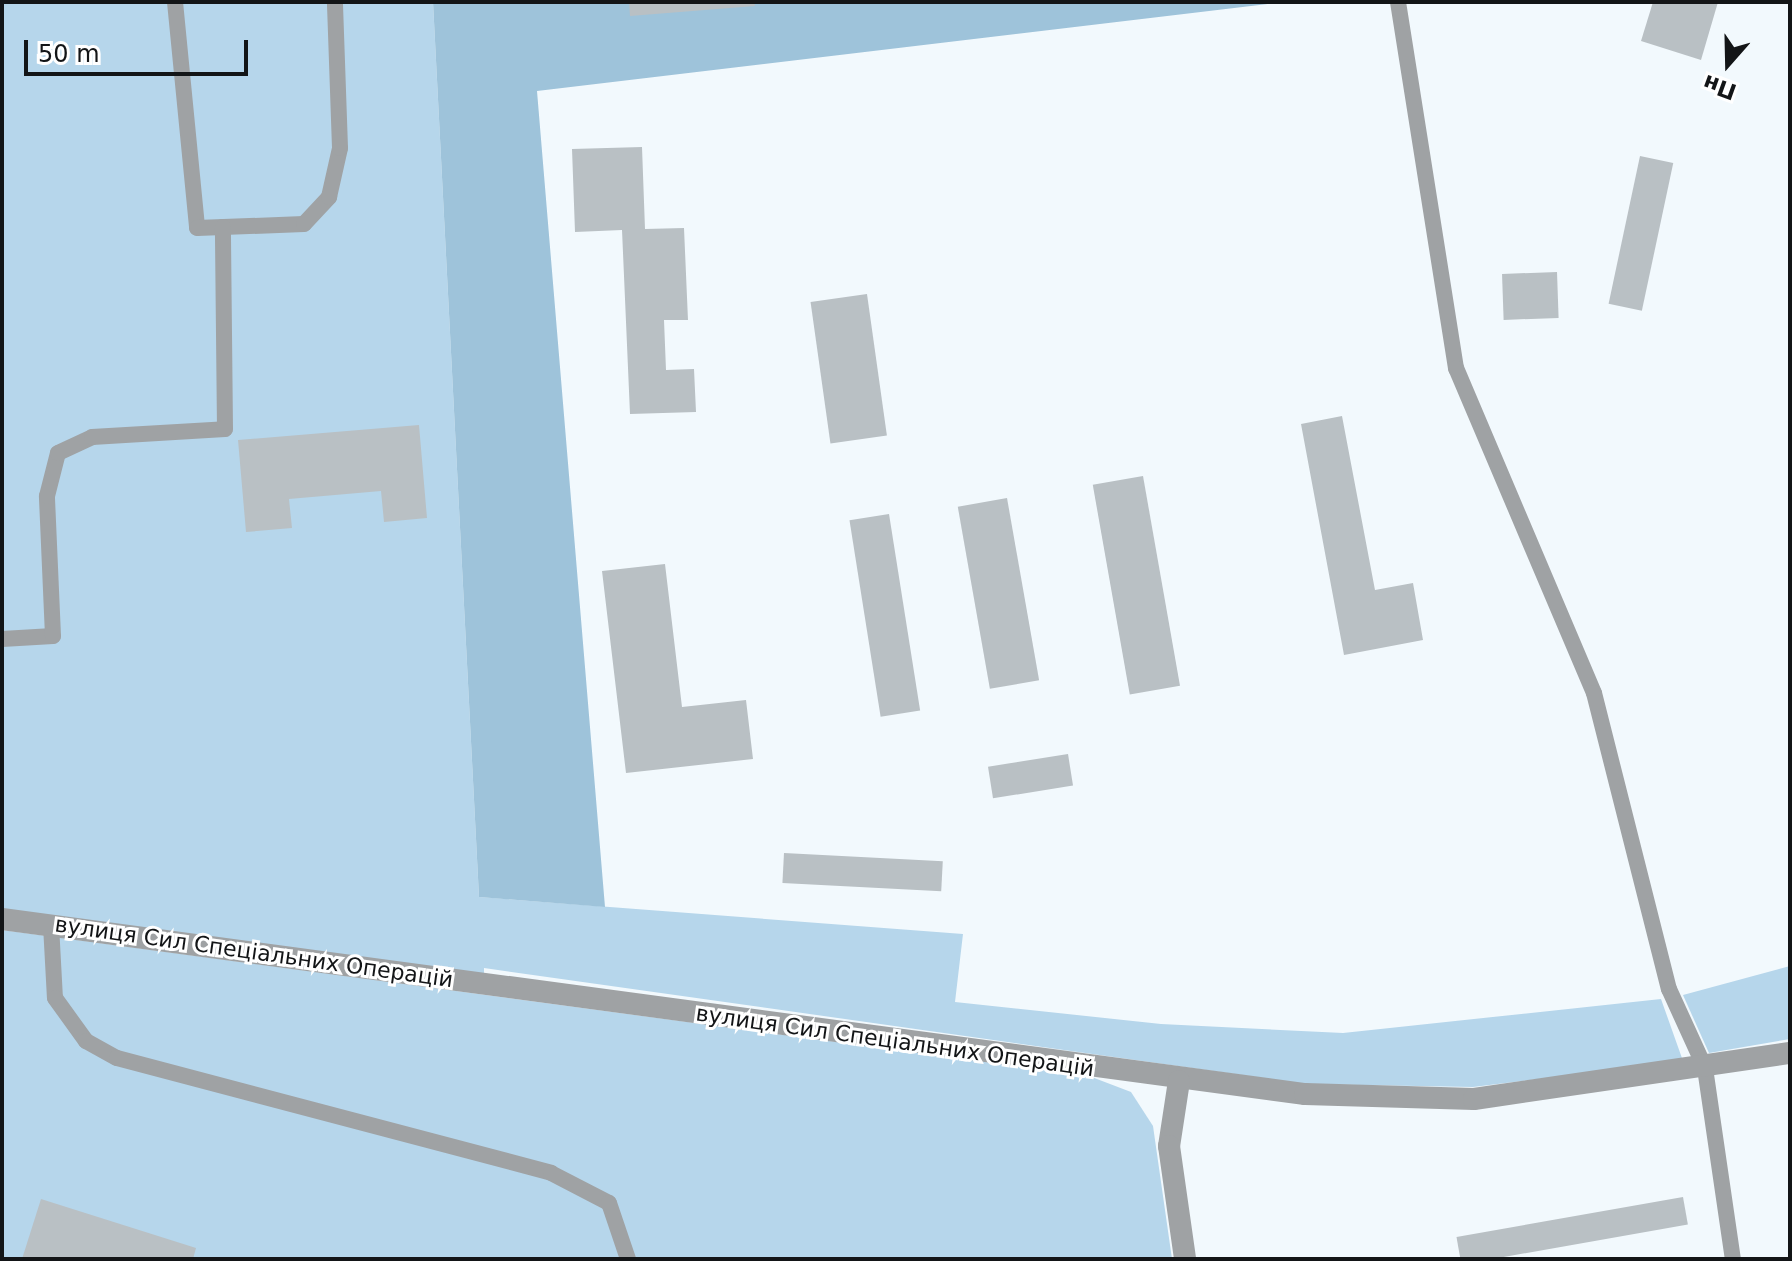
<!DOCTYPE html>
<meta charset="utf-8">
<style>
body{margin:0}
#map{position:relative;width:1792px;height:1261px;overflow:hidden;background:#f2f9fd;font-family:"DejaVu Sans",sans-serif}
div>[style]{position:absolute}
.green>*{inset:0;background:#b6d6eb}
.forest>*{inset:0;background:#9ec3da}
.building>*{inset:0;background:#b9c0c4;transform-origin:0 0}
.service>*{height:16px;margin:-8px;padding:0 8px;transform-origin:8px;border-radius:8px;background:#9fa2a4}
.minor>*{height:22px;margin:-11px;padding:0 11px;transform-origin:11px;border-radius:11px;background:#9fa2a4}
span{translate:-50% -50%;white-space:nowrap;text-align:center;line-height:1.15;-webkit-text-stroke:6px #fff;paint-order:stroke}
.street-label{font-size:22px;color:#131517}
.frame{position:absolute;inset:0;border:4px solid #131517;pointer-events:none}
.north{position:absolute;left:1688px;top:24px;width:80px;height:80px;-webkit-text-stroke:6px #fff;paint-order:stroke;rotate:200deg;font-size:22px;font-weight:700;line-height:32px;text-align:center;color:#131517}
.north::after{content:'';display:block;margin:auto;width:28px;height:36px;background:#131517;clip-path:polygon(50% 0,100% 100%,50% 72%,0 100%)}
.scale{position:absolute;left:24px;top:40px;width:224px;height:36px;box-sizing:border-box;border:4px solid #131517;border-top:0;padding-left:10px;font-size:24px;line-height:28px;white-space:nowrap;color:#131517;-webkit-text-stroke:6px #fff;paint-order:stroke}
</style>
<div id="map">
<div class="green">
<div style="clip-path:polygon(2px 2px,433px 2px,479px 897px,963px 934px,955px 1002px,1161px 1024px,1343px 1033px,1661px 999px,1683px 1061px,1473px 1087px,1305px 1084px,484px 968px,484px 982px,2px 919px)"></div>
<div style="clip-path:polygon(2px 930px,1089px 1076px,1131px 1092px,1153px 1126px,1172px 1259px,2px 1259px)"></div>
<div style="clip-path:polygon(1790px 966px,1790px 1039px,1709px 1053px,1683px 995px)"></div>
</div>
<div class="forest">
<div style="clip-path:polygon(433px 2px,1285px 2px,537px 91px,605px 907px,479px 897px)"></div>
</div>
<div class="building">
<div style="clip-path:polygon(629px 2px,754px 2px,755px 6px,630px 16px)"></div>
<div style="clip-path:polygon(1653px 2px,1718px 2px,1701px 60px,1641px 41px)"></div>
<div style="clip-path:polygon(642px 147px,645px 229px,684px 228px,688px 320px,664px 320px,666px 370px,694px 369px,696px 412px,630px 414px,622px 230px,575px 232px,572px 149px)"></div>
<div style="left:1640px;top:156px;width:34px;height:151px;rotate:12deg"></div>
<div style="left:1557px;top:272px;width:46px;height:55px;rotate:88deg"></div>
<div style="left:867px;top:294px;width:143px;height:57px;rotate:82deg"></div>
<div style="clip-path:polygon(1342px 416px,1375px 590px,1413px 583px,1423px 640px,1344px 655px,1301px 424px)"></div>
<div style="clip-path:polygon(419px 425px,427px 518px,384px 522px,381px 491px,289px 499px,292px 528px,246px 532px,238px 440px)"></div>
<div style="left:1143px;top:476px;width:213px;height:51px;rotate:80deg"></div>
<div style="left:1007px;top:498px;width:185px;height:50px;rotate:80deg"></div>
<div style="left:889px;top:514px;width:199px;height:40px;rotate:81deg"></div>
<div style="clip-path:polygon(665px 564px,682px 707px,746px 700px,753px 759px,626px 773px,602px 571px)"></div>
<div style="left:1068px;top:754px;width:32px;height:81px;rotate:81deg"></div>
<div style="left:784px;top:853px;width:159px;height:30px;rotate:3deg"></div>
<div style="left:1683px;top:1197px;width:28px;height:230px;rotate:80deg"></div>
<div style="clip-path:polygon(41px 1199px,196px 1248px,193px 1259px,22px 1259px)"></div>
</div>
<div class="service">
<div style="left:175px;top:2px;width:227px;rotate:84.4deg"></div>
<div style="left:197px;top:228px;width:107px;rotate:-2.1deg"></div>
<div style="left:304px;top:224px;width:37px;rotate:-47deg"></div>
<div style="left:329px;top:197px;width:50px;rotate:-77.3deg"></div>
<div style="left:340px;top:148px;width:146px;rotate:-92deg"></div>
<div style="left:1398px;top:2px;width:371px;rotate:81deg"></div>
<div style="left:1456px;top:368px;width:353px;rotate:67deg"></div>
<div style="left:1594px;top:693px;width:305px;rotate:75.8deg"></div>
<div style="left:1669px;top:989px;width:87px;rotate:65.5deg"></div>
<div style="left:1705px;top:1068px;width:193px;rotate:81.7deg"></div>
<div style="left:2px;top:639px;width:51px;rotate:-3.4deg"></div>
<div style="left:53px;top:636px;width:140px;rotate:-92.5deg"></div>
<div style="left:47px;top:496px;width:44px;rotate:-75.7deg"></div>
<div style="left:58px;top:453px;width:38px;rotate:-25deg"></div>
<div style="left:92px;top:437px;width:133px;rotate:-3.4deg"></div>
<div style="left:225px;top:429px;width:202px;rotate:-90.6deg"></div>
<div style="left:51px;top:925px;width:73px;rotate:86.9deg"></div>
<div style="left:55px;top:998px;width:53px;rotate:54.2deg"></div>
<div style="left:86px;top:1041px;width:35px;rotate:29deg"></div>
<div style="left:117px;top:1058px;width:449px;rotate:14.8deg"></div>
<div style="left:551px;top:1173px;width:65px;rotate:27.3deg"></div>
<div style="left:609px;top:1203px;width:59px;rotate:71.3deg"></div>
</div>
<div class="minor">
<div style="left:2px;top:919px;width:1315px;rotate:7.65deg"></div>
<div style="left:1305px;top:1094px;width:169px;rotate:1.7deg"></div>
<div style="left:1474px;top:1099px;width:319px;rotate:-8.3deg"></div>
<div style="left:1179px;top:1081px;width:66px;rotate:98.7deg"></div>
<div style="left:1169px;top:1146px;width:114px;rotate:81.9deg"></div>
</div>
<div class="street-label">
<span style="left:254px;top:952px;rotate:8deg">вулиця Сил Спеціальних Операцій</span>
<span style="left:895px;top:1041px;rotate:8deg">вулиця Сил Спеціальних Операцій</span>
</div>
<div class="frame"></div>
<div class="north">Пн</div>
<div class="scale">50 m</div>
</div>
